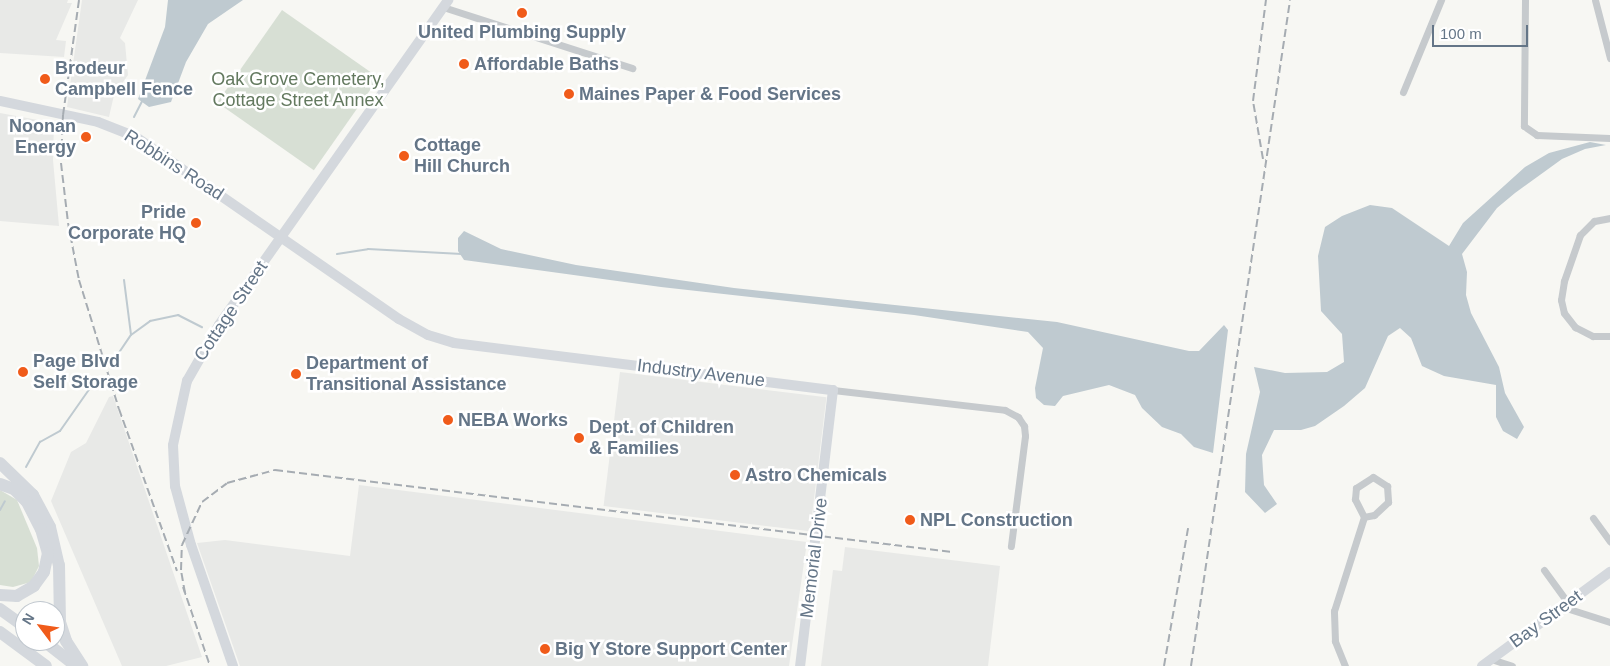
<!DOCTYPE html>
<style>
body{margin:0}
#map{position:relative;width:1610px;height:666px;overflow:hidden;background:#f7f7f3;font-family:Arial,sans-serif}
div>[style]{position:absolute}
.built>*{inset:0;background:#e8e9e7;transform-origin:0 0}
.green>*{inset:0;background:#d7dfd4;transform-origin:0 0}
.water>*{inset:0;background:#bfcad0}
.stream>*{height:2px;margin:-1px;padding:0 1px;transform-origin:1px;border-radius:1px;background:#bfcad0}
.street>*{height:7px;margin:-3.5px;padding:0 3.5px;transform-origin:3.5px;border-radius:3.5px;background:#c6cacd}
.secondary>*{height:10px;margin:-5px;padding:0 5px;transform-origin:5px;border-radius:5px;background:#d4d8dd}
.highway>*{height:12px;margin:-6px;padding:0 6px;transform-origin:6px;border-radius:6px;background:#d4d8dd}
.rail>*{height:2px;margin-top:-1px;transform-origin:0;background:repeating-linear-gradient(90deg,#a6acb2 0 8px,transparent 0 12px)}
.dots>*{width:14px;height:14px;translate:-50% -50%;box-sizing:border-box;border:2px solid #fff;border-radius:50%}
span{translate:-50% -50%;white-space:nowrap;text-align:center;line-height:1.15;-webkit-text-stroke:5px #fff;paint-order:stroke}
.poi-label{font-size:18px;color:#647587;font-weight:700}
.left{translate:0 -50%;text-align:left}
.right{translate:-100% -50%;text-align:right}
.park-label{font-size:18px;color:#63795f}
.street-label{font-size:18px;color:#647587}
.north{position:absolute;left:15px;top:601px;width:50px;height:50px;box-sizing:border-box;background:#fff;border:1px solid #c1c8cf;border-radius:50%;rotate:301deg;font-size:14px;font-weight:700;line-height:20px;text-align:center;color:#647587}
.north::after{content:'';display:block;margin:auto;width:18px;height:22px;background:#f05b1a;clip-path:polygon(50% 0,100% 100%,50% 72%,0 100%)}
.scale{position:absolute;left:1432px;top:25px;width:96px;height:22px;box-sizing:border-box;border:2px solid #647587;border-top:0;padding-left:6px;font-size:15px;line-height:18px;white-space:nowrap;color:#647587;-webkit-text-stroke:4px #fff;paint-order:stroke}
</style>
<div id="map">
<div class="built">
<div style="clip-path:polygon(0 0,68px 0,67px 3px,72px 3px,56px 40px,66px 41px,64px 57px,0 53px)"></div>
<div style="clip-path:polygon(82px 0,138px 0,120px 38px,125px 43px,128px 75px,114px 95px,109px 117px,67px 107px)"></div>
<div style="clip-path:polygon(0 113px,54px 123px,53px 160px,59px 226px,0 221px)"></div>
<div style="left:620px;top:372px;width:208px;height:135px;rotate:7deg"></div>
<div style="clip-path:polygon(113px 396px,202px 657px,166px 666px,122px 666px,51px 501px,71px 452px,86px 443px,109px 397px)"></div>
<div style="clip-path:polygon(359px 485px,807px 542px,789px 666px,240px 666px,197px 543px,225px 540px,350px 556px)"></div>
<div style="clip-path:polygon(845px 547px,1000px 566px,988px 666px,821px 666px,833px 570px,842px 571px)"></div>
</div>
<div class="green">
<div style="left:282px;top:10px;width:118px;height:113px;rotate:35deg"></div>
<div style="clip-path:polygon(0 490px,17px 500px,37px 548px,39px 566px,31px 582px,13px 587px,0 585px)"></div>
</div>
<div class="water">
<div style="clip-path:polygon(168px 0,243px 0,208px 24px,186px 62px,171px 102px,149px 107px,138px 99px,165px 27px)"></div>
<div style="clip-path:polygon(1590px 142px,1606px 145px,1585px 149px,1562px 159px,1515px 193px,1497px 208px,1462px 254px,1467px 272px,1466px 295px,1471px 313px,1499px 367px,1505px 393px,1524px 427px,1517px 439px,1503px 431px,1496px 417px,1496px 385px,1444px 376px,1422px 366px,1411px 338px,1400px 328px,1388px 336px,1365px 388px,1344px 406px,1315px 426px,1301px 430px,1274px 430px,1262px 455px,1263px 471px,1264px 485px,1277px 504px,1265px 513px,1245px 492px,1246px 454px,1260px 392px,1254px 367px,1285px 373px,1327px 372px,1344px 362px,1342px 334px,1321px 311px,1318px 256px,1325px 227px,1342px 216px,1370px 205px,1392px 208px,1449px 246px,1463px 223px,1525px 167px,1549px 153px)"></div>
<div style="clip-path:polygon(464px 231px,501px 249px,576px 265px,734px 288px,1057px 322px,1189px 351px,1199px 351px,1224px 325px,1228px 330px,1213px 453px,1194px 447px,1181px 434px,1162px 427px,1142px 408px,1135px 395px,1109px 385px,1063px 396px,1055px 406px,1044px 405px,1036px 398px,1035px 388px,1043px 348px,1028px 332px,914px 315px,661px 287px,464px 260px,458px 251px,458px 238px)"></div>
</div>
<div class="stream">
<div style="left:134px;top:117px;width:20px;rotate:-63deg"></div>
<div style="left:337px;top:254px;width:31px;rotate:-9deg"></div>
<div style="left:368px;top:249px;width:94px;rotate:3deg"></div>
<div style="left:124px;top:280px;width:55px;rotate:82.7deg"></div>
<div style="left:116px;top:357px;width:27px;rotate:-56deg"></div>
<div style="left:131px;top:335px;width:24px;rotate:-36deg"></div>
<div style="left:150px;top:321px;width:29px;rotate:-12deg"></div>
<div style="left:178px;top:315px;width:27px;rotate:27deg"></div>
<div style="left:26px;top:467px;width:29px;rotate:-61deg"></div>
<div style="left:40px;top:442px;width:23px;rotate:-29deg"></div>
<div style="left:60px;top:431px;width:61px;rotate:-55deg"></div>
<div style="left:0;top:510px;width:10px;rotate:-61deg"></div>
</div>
<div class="street">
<div style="left:1525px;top:0;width:126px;rotate:90.5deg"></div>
<div style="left:1524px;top:126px;width:16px;rotate:35deg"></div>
<div style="left:1537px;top:135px;width:73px;rotate:2.4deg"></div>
<div style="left:1595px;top:0;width:60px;rotate:75.5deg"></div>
<div style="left:443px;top:7px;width:199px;rotate:17.9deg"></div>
<div style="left:1403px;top:92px;width:100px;rotate:-67.6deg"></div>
<div style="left:1610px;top:218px;width:16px;rotate:169deg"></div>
<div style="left:1594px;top:221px;width:20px;rotate:135deg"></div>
<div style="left:1580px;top:235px;width:49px;rotate:109.2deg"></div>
<div style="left:1564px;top:281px;width:19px;rotate:99deg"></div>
<div style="left:1561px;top:300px;width:13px;rotate:77deg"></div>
<div style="left:1564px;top:313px;width:18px;rotate:52deg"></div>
<div style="left:1575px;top:327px;width:20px;rotate:27deg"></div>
<div style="left:1593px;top:336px;width:17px"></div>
<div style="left:833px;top:390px;width:173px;rotate:6.6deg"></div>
<div style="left:1005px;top:410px;width:15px;rotate:28deg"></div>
<div style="left:1018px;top:417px;width:11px;rotate:56deg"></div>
<div style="left:1024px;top:426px;width:10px;rotate:84deg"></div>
<div style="left:1025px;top:436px;width:111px;rotate:97.3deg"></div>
<div style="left:1373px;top:477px;width:17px;rotate:33deg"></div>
<div style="left:1387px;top:486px;width:16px;rotate:86deg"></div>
<div style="left:1388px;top:502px;width:19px;rotate:137deg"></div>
<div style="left:1374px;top:515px;width:10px;rotate:169deg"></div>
<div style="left:1364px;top:517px;width:20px;rotate:-117deg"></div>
<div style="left:1355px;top:499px;width:11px;rotate:-85deg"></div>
<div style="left:1356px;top:488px;width:20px;rotate:-33deg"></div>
<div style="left:1593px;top:518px;width:29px;rotate:54deg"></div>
<div style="left:1544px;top:570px;width:41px;rotate:54deg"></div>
<div style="left:1563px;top:607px;width:49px;rotate:17.7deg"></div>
<div style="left:1491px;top:659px;width:22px;rotate:18deg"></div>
<div style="left:1345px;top:666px;width:27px;rotate:-112deg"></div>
<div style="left:1335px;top:641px;width:30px;rotate:-92deg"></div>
<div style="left:1334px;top:611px;width:99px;rotate:-72.3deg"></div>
</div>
<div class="secondary">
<div style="left:0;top:101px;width:100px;rotate:12.1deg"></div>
<div style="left:98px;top:122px;width:41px;rotate:21.5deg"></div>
<div style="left:136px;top:137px;width:320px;rotate:34.7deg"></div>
<div style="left:399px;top:319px;width:33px;rotate:29deg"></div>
<div style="left:428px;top:335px;width:27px;rotate:17deg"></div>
<div style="left:454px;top:343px;width:382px;rotate:7.1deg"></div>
<div style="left:833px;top:390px;width:278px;rotate:96.8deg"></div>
<div style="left:233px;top:666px;width:128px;rotate:-109.1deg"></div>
<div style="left:191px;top:545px;width:61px;rotate:-105.2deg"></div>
<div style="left:175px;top:486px;width:41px;rotate:-92.8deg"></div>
<div style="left:173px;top:445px;width:66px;rotate:-77.7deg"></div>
<div style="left:187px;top:381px;width:64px;rotate:-60.3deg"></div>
<div style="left:219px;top:325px;width:398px;rotate:-54.8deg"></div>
<div style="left:1482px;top:666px;width:159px;rotate:-36.3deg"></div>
</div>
<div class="highway">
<div style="left:0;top:463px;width:46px;rotate:44.1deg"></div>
<div style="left:33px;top:495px;width:36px;rotate:62deg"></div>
<div style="left:50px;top:527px;width:39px;rotate:77deg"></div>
<div style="left:59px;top:565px;width:57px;rotate:89deg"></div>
<div style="left:60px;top:622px;width:20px;rotate:72deg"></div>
<div style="left:66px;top:641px;width:30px;rotate:57deg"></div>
<div style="left:0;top:484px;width:15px;rotate:20deg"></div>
<div style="left:14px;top:489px;width:18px;rotate:45deg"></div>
<div style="left:27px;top:502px;width:30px;rotate:63deg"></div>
<div style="left:41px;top:529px;width:25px;rotate:74deg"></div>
<div style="left:48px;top:553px;width:19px;rotate:102deg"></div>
<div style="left:44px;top:572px;width:17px;rotate:126deg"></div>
<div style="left:34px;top:586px;width:20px;rotate:150deg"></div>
<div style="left:17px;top:596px;width:17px;rotate:-177deg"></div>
<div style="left:0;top:609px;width:31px;rotate:36deg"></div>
<div style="left:0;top:632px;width:57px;rotate:36.5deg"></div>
<div style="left:44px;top:641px;width:41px;rotate:38deg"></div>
</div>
<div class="rail">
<div style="left:79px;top:0;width:116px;rotate:97.9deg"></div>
<div style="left:63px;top:115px;width:48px;rotate:92.4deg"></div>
<div style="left:61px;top:163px;width:60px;rotate:83.3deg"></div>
<div style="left:68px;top:223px;width:58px;rotate:79.1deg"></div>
<div style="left:79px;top:280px;width:135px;rotate:72.8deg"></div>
<div style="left:119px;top:409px;width:172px;rotate:70.3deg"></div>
<div style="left:1263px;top:159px;width:59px;rotate:-99.8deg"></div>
<div style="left:1253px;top:101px;width:102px;rotate:-82.7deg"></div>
<div style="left:183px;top:587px;width:83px;rotate:71.1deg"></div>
<div style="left:185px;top:593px;width:23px;rotate:-100deg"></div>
<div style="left:181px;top:570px;width:25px;rotate:-88deg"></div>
<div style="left:182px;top:545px;width:47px;rotate:-65.1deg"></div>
<div style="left:202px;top:502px;width:31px;rotate:-37deg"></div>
<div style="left:227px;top:483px;width:50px;rotate:-15.2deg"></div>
<div style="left:275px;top:470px;width:682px;rotate:6.91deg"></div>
<div style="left:1164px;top:666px;width:140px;rotate:-80.1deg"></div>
<div style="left:1191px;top:666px;width:673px;rotate:-81.54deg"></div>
</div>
<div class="dots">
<div style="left:522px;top:13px;background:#f05b1a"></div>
<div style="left:464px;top:64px;background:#f05b1a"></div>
<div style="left:45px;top:79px;background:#f05b1a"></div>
<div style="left:569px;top:94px;background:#f05b1a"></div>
<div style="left:86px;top:137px;background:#f05b1a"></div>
<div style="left:404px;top:156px;background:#f05b1a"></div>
<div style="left:196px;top:223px;background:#f05b1a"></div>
<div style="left:23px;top:372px;background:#f05b1a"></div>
<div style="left:296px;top:374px;background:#f05b1a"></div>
<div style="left:448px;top:420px;background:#f05b1a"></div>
<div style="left:579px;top:438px;background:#f05b1a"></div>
<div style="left:735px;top:475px;background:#f05b1a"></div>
<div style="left:910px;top:520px;background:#f05b1a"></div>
<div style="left:545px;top:649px;background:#f05b1a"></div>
</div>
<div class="poi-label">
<span style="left:522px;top:32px">United Plumbing Supply</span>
<span class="left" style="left:474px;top:64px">Affordable Baths</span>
<span class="left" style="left:55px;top:79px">Brodeur<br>Campbell Fence</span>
<span class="left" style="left:579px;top:94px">Maines Paper &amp; Food Services</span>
<span class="right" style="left:76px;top:137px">Noonan<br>Energy</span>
<span class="left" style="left:414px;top:156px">Cottage<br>Hill Church</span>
<span class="right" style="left:186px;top:223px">Pride<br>Corporate HQ</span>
<span class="left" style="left:33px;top:372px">Page Blvd<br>Self Storage</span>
<span class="left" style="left:306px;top:374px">Department of<br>Transitional Assistance</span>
<span class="left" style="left:458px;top:420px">NEBA Works</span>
<span class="left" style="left:589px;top:438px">Dept. of Children<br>&amp; Families</span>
<span class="left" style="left:745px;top:475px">Astro Chemicals</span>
<span class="left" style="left:920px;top:520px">NPL Construction</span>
<span class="left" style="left:555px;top:649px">Big Y Store Support Center</span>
</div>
<div class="park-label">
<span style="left:298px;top:90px">Oak Grove Cemetery,<br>Cottage Street Annex</span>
</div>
<div class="street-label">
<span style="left:174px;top:165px;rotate:33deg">Robbins Road</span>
<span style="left:231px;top:311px;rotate:-56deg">Cottage Street</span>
<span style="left:701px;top:373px;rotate:7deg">Industry Avenue</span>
<span style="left:814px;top:558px;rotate:-83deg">Memorial Drive</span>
<span style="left:1546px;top:619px;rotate:-36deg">Bay Street</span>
</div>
<div class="north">N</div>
<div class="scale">100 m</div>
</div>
